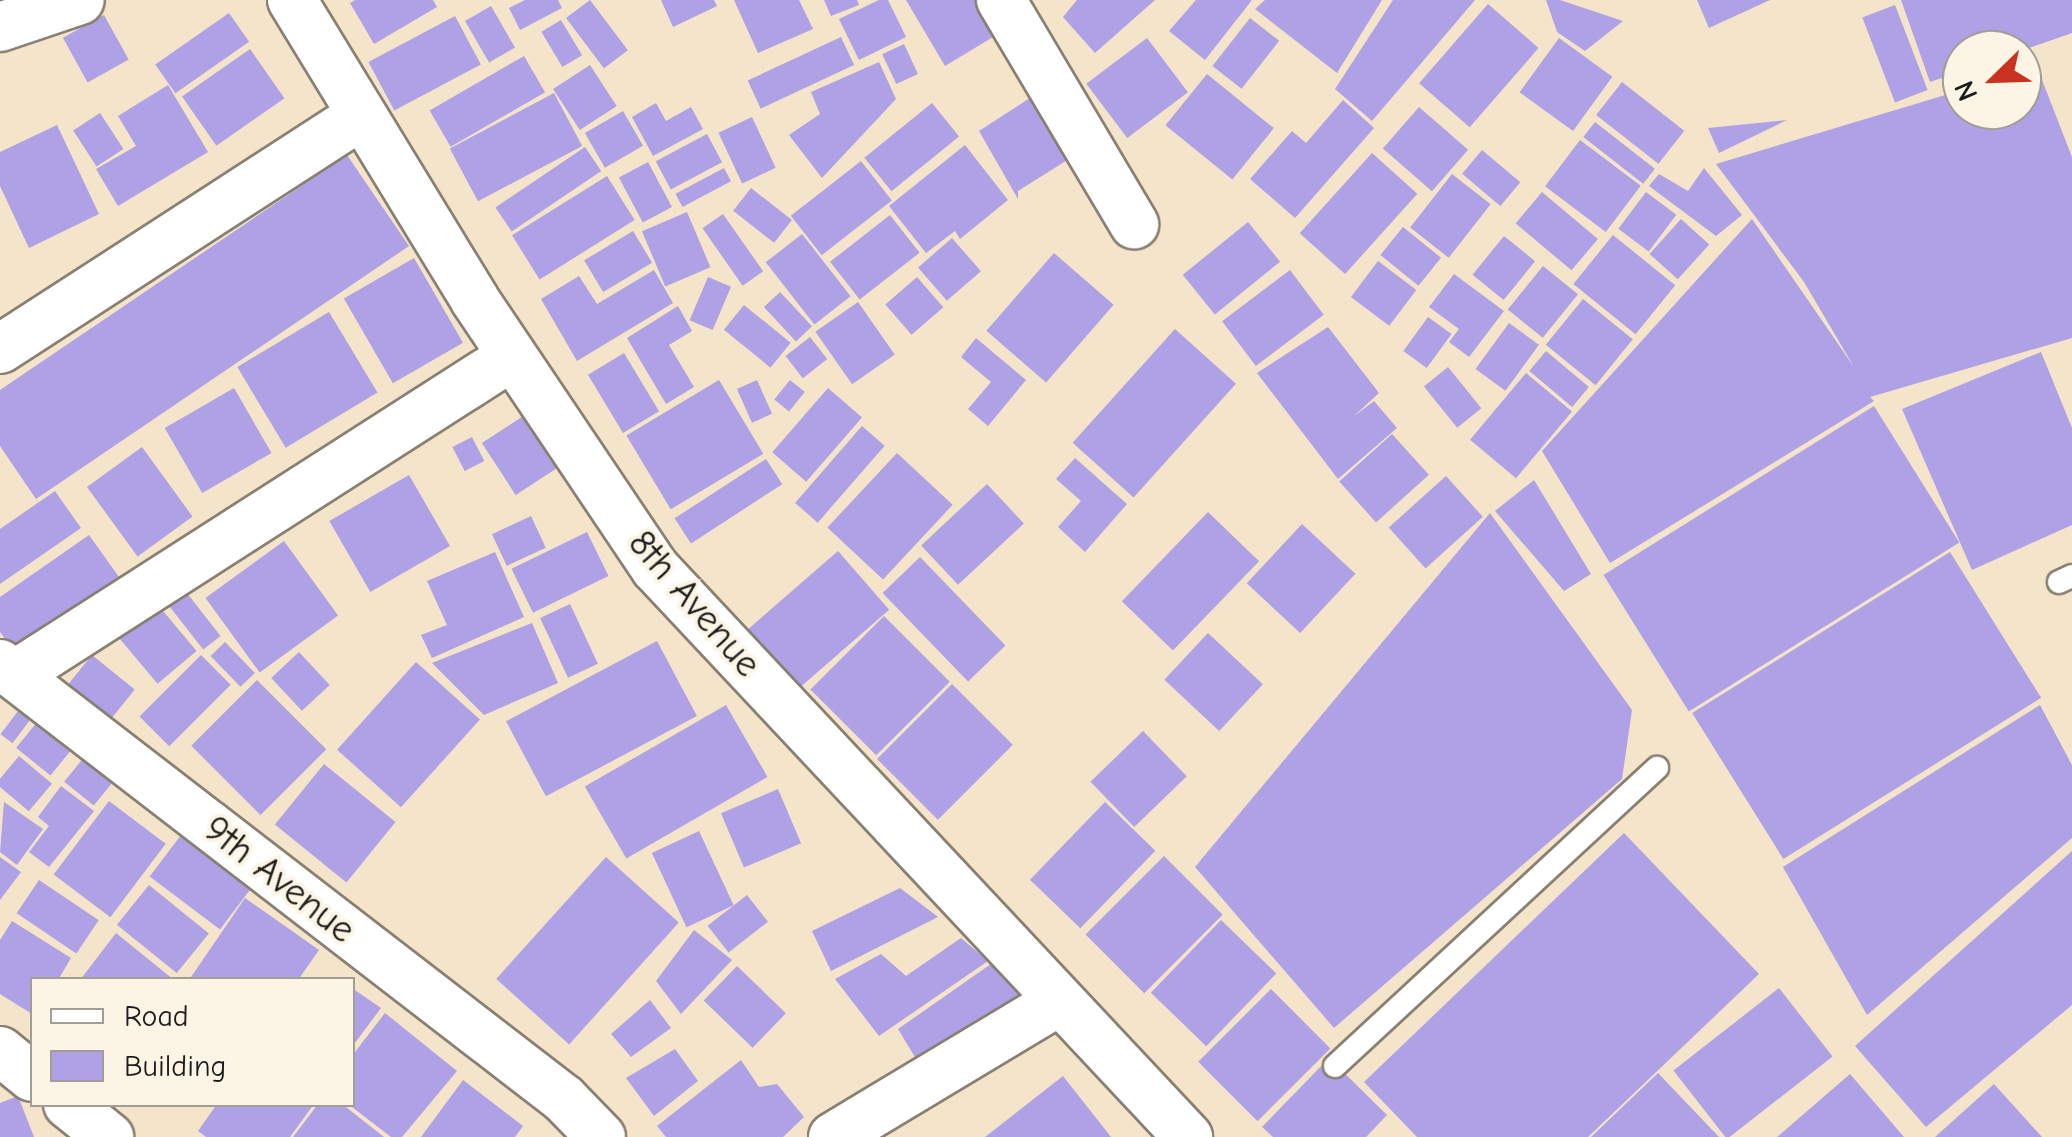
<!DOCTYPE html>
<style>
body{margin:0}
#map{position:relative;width:2072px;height:1137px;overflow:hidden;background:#f4e4c9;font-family:"Comic Neue",sans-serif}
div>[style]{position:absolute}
.building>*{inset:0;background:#aea1e6;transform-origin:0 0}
.roads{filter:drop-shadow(2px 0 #888072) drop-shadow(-2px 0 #888072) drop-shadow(0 2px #888072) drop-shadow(0 -2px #888072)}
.lane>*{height:22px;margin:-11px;padding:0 11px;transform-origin:11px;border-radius:11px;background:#fff}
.street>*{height:48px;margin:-24px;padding:0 24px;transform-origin:24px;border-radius:24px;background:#fff}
span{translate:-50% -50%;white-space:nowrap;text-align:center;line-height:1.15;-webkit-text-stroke:8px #fcf5e5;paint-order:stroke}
.street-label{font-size:38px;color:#1c1c1c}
.legend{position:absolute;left:30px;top:977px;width:325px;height:130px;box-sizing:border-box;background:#fcf5e5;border:2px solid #a29e95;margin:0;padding:12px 18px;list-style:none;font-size:30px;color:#1c1c1c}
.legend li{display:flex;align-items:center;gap:20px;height:50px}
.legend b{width:50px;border:2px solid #a29e95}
.north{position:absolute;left:1942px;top:30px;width:100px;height:100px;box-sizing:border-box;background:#fcf5e5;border:2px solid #a29e95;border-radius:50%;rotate:247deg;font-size:28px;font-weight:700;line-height:40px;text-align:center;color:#1c1c1c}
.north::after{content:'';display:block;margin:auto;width:35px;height:45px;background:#c8321e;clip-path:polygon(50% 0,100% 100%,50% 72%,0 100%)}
</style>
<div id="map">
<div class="building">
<div style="clip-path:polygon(355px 0,433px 0,437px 7px,374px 44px,350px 3px)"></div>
<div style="clip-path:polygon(525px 0,558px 0,562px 8px,520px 30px,509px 8px)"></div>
<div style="left:590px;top:0;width:63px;height:30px;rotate:53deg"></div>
<div style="clip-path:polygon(661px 0,714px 0,717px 6px,673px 27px)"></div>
<div style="clip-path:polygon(734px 0,799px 0,813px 29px,758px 53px)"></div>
<div style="clip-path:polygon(824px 0,857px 0,859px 5px,831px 16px)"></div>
<div style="clip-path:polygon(879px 0,888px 0,906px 37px,859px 60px,839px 19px)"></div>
<div style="clip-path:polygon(906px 0,978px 0,998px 34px,945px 66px)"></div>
<div style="clip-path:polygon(1077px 0,1155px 0,1095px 53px,1063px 17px)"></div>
<div style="clip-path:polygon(1196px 0,1252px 0,1205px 60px,1169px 31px)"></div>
<div style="clip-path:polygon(1265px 0,1382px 0,1337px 73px,1255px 9px)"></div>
<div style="clip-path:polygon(1393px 0,1475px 0,1372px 121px,1335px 89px)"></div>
<div style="clip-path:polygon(1546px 0,1560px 0,1623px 21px,1585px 51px,1557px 32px)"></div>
<div style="clip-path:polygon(1697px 0,1770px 0,1709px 28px)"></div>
<div style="clip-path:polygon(1901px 0,2072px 0,2072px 33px,2023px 50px,1962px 50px,1962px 71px,1930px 82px)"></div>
<div style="left:1488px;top:4px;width:67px;height:105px;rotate:41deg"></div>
<div style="left:1895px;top:5px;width:91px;height:35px;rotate:69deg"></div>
<div style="left:491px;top:6px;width:48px;height:30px;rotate:60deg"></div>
<div style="left:229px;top:13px;width:35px;height:90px;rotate:55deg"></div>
<div style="left:104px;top:15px;width:51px;height:47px;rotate:61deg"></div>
<div style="left:455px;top:16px;width:55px;height:98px;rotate:62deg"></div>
<div style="left:1250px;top:18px;width:37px;height:61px;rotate:38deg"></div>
<div style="left:561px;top:20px;width:41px;height:23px;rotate:59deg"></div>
<div style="left:841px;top:37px;width:31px;height:103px;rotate:65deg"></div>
<div style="left:1147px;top:38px;width:68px;height:76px;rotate:53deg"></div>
<div style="left:1559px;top:38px;width:66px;height:67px;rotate:36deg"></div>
<div style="left:904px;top:44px;width:33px;height:24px;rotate:65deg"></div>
<div style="left:250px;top:49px;width:60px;height:83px;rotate:55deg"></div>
<div style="left:524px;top:56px;width:42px;height:109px;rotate:60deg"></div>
<div style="clip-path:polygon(879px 62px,896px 99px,822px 178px,789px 135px,820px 114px,811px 92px)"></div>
<div style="left:590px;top:65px;width:49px;height:44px;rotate:57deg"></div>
<div style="clip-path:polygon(2037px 67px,2072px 157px,2072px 338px,1870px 397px,1874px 401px,1610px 563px,1542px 451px,1752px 219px,1854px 367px,1804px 282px,1716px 164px,1962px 90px,1962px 110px,2022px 110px,2022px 71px)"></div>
<div style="left:1207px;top:74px;width:86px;height:66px;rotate:39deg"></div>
<div style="left:1622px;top:82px;width:79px;height:42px;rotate:38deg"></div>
<div style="clip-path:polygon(168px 85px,208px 152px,118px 206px,96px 169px,136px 146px,118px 116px)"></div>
<div style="left:554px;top:93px;width:60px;height:118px;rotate:62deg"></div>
<div style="clip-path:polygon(1036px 94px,1080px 152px,1018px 191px,1018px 199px,979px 131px)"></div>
<div style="clip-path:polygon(1343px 100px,1374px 128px,1295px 218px,1250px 179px,1292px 131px,1306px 143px)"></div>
<div style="clip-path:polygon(656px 103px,666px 121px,691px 107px,703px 129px,653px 156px,632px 117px)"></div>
<div style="left:932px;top:103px;width:43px;height:87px;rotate:51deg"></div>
<div style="left:1419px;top:107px;width:65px;height:55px;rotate:41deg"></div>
<div style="left:623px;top:111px;width:40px;height:44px;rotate:60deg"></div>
<div style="left:100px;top:113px;width:43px;height:32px;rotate:57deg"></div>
<div style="left:752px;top:117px;width:56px;height:37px;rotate:65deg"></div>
<div style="clip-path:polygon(1787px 120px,1719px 153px,1708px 128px)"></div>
<div style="left:1595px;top:122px;width:76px;height:19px;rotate:38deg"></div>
<div style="clip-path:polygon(57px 125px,99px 214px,29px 248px,0 186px,0 152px)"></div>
<div style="left:707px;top:134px;width:32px;height:58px;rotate:62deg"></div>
<div style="left:1580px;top:140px;width:76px;height:58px;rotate:37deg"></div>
<div style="clip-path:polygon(965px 145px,1008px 200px,960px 239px,955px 231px,926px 253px,889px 206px)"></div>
<div style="left:585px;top:147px;width:29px;height:108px;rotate:56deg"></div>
<div style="left:1482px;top:150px;width:50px;height:31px;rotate:40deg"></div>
<div style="left:1372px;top:153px;width:61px;height:108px;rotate:42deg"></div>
<div style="clip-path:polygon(347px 155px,409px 246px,36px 499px,0 446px,0 390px)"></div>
<div style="left:861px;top:161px;width:50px;height:89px;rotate:52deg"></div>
<div style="left:648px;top:162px;width:51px;height:33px;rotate:62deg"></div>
<div style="left:724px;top:168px;width:15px;height:55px;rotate:62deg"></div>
<div style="clip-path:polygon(1704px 168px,1742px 215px,1716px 236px,1649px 186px,1659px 174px,1688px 191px)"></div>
<div style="left:1452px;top:174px;width:49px;height:68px;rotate:38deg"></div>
<div style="left:607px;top:176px;width:52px;height:112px;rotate:58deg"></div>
<div style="left:751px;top:188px;width:52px;height:29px;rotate:38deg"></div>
<div style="left:1542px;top:192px;width:73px;height:41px;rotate:40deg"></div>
<div style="left:1646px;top:192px;width:38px;height:46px;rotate:37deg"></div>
<div style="left:687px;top:212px;width:60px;height:49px;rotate:67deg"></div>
<div style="left:723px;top:214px;width:70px;height:25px;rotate:55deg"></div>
<div style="left:890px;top:215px;width:48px;height:76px;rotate:52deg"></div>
<div style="left:1681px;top:219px;width:38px;height:47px;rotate:42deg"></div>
<div style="left:1248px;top:222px;width:51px;height:84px;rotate:51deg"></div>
<div style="left:1403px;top:227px;width:49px;height:36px;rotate:39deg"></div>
<div style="left:633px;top:231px;width:37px;height:57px;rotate:59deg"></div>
<div style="left:802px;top:234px;width:79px;height:46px;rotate:52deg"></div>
<div style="left:1613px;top:235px;width:80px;height:63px;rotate:39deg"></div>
<div style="left:1504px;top:236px;width:40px;height:50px;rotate:39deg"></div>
<div style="left:952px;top:238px;width:44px;height:45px;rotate:49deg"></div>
<div style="left:1054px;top:253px;width:79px;height:103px;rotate:41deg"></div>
<div style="left:414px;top:258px;width:98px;height:81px;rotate:60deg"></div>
<div style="left:1378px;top:261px;width:48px;height:45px;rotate:37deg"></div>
<div style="left:1543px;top:266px;width:45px;height:56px;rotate:39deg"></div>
<div style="clip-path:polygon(654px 270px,673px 303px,577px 361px,541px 299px,579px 276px,597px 304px)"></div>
<div style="left:1290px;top:270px;width:56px;height:85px;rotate:53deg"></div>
<div style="clip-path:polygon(1454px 274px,1504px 311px,1469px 357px,1449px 342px,1459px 329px,1429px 307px)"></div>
<div style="left:708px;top:277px;width:25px;height:47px;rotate:23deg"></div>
<div style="left:917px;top:277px;width:40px;height:42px;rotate:49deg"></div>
<div style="left:780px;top:292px;width:47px;height:22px;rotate:47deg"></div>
<div style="left:1583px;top:299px;width:64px;height:59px;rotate:39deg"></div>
<div style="left:858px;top:302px;width:64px;height:52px;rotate:55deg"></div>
<div style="left:744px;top:305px;width:60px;height:32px;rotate:39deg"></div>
<div style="clip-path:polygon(678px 306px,692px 331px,669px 345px,694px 387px,666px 404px,627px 338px)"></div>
<div style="left:329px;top:312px;width:94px;height:107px;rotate:59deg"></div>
<div style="left:1428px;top:317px;width:29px;height:42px;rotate:36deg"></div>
<div style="left:1509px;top:323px;width:37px;height:57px;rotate:36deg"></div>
<div style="clip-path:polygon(1328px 327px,1379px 393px,1353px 417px,1374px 401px,1397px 428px,1338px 479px,1257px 373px)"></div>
<div style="left:1175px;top:329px;width:82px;height:153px;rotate:42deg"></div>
<div style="left:810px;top:337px;width:28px;height:31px;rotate:52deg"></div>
<div style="clip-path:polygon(976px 338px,1026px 380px,988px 426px,968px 409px,991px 382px,961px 357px)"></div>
<div style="left:1546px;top:351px;width:56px;height:26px;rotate:40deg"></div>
<div style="clip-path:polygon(2041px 352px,2072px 428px,2072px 525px,1972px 570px,1902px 409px)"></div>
<div style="left:624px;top:353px;width:68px;height:42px;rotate:59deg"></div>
<div style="left:1448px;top:367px;width:53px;height:31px;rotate:51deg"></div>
<div style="left:1526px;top:373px;width:60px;height:87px;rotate:40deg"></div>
<div style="left:719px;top:380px;width:86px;height:108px;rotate:59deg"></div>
<div style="left:757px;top:380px;width:37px;height:22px;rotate:66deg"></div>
<div style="left:790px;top:380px;width:19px;height:25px;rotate:39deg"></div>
<div style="left:234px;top:388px;width:75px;height:80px;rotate:60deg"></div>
<div style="left:828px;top:388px;width:45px;height:85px;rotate:41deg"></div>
<div style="left:1874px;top:406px;width:161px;height:319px;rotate:58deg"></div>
<div style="left:528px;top:413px;width:62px;height:55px;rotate:57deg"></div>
<div style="left:862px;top:426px;width:30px;height:102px;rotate:41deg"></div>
<div style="left:1392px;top:434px;width:55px;height:71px;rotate:48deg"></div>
<div style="left:472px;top:437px;width:27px;height:22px;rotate:63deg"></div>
<div style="left:142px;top:447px;width:86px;height:68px;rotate:54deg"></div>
<div style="left:897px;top:453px;width:76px;height:102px;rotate:43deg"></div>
<div style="clip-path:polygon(1075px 458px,1127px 504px,1085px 552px,1058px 527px,1081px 501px,1056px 479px)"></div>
<div style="left:766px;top:459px;width:30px;height:109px;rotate:57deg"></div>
<div style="left:409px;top:475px;width:82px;height:92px;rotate:60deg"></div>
<div style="left:1446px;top:476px;width:55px;height:77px;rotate:48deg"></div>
<div style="clip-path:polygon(1534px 480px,1591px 574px,1564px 591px,1495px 511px)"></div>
<div style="left:987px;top:484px;width:54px;height:90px;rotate:47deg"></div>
<div style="clip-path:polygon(55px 491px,81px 528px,0 584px,0 529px)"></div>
<div style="left:1208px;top:512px;width:71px;height:124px;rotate:44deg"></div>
<div style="clip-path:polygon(1490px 513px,1632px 710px,1622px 779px,1334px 1028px,1195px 867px)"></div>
<div style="left:531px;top:516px;width:35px;height:43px;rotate:65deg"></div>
<div style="left:1302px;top:524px;width:73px;height:81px;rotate:43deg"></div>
<div style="left:587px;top:532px;width:49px;height:84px;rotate:64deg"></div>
<div style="clip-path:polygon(89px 535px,119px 577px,13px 650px,0 632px,0 597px)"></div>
<div style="left:284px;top:541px;width:92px;height:97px;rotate:54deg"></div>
<div style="left:838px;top:551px;width:78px;height:121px;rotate:49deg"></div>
<div style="clip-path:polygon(495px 552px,524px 617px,432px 658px,421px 635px,447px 625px,427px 581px)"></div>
<div style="left:1950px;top:552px;width:172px;height:304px;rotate:58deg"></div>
<div style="left:920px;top:557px;width:123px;height:52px;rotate:46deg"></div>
<div style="left:183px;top:588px;width:61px;height:22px;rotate:52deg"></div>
<div style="left:570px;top:604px;width:66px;height:33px;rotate:65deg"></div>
<div style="left:158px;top:605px;width:60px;height:51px;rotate:50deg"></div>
<div style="left:884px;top:616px;width:93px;height:104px;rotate:45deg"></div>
<div style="clip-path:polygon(532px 623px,558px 683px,484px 715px,432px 663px)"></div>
<div style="left:1208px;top:633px;width:75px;height:64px;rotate:43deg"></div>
<div style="left:657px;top:641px;width:85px;height:171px;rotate:62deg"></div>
<div style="left:225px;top:642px;width:43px;height:20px;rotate:46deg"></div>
<div style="left:299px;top:652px;width:45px;height:38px;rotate:47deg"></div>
<div style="left:92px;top:655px;width:55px;height:41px;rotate:39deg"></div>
<div style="left:201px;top:655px;width:42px;height:87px;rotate:45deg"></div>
<div style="left:416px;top:662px;width:86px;height:118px;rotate:42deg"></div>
<div style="left:257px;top:680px;width:98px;height:93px;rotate:45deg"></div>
<div style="left:952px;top:684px;width:86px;height:106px;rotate:45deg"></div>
<div style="left:726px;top:705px;width:83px;height:163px;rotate:60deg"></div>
<div style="clip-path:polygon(2040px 705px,2072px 765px,2072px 838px,1867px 1015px,1783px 867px)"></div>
<div style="left:21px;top:707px;width:15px;height:34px;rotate:37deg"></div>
<div style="left:42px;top:716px;width:44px;height:41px;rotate:39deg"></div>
<div style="left:1143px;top:731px;width:63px;height:73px;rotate:46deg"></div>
<div style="left:19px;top:756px;width:43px;height:36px;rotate:40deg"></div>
<div style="left:85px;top:756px;width:38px;height:33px;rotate:39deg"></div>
<div style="left:324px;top:764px;width:92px;height:78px;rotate:39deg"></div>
<div style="clip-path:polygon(61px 786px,94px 811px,49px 867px,29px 852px,49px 826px,38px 817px)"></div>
<div style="left:778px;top:789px;width:59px;height:62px;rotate:67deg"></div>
<div style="left:109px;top:801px;width:71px;height:92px;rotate:37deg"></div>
<div style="clip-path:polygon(4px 802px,43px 829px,17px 865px,0 852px)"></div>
<div style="left:1105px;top:802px;width:70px;height:108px;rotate:44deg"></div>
<div style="left:699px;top:831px;width:82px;height:52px;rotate:65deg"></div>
<div style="clip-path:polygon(1624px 833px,1759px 974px,1588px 1137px,1417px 1137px,1364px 1082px)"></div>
<div style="left:181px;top:835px;width:88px;height:52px;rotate:37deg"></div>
<div style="clip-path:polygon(2072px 851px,2072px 1005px,1926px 1127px,1855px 1046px)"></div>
<div style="left:1164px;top:856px;width:83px;height:111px;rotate:45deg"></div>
<div style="clip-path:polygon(0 857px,21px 872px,0 900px)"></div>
<div style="left:606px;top:857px;width:98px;height:164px;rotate:42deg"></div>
<div style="left:39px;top:880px;width:72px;height:40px;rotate:34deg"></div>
<div style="left:149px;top:885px;width:77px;height:51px;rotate:39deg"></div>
<div style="clip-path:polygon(900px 888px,938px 917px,831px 971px,812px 931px)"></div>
<div style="left:747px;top:895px;width:34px;height:50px;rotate:52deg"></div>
<div style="clip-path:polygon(245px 898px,319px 950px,298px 980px,189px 980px)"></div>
<div style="left:1221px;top:920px;width:77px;height:101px;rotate:44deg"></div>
<div style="clip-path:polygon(12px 921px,71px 958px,58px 980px,32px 980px,32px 1014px,0 994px,0 940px)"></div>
<div style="clip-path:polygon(694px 930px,732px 960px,681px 1014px,656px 981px)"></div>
<div style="clip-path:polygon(116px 933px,174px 980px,80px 980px)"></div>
<div style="clip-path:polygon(961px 938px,988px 961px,879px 1036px,835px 979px,881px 954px,906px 976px)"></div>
<div style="clip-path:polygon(991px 964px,1029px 1006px,924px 1072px,898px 1029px)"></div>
<div style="left:737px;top:966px;width:68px;height:48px;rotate:44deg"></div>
<div style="clip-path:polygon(352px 988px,381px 1008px,352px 1047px)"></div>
<div style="left:1779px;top:988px;width:87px;height:134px;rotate:52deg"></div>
<div style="left:1271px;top:989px;width:84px;height:103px;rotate:45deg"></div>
<div style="clip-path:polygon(650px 1000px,671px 1028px,631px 1057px,611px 1034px)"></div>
<div style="clip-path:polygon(385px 1013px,457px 1071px,402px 1137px,391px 1137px,352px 1107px,352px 1056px)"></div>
<div style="clip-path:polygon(675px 1049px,698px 1081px,654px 1116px,626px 1078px)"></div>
<div style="clip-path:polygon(1329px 1058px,1387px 1115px,1366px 1137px,1273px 1137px,1262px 1127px)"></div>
<div style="clip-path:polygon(741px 1060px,759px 1087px,777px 1084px,804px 1117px,783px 1137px,666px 1137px,657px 1126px)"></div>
<div style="clip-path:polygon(1658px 1073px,1719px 1137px,1591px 1137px)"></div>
<div style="clip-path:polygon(1850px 1074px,1904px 1137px,1777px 1137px)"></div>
<div style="clip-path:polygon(1063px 1076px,1111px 1137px,985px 1137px)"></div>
<div style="clip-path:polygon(463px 1080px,523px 1126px,515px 1137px,421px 1137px)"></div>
<div style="clip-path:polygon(1994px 1084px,2042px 1137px,1935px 1137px)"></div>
<div style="clip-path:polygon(18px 1096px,34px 1137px,0 1137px,0 1103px)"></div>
<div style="clip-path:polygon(217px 1104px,314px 1104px,290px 1137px,206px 1137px,198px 1131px)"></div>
<div style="clip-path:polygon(318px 1104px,342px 1104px,384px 1137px,293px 1137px)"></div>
</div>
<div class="roads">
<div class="lane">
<div style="left:2059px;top:582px;width:14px;rotate:-25deg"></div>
<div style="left:1335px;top:1066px;width:439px;rotate:-42.8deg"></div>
</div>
<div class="street">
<div style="left:292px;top:0;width:351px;rotate:58.6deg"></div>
<div style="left:475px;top:300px;width:323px;rotate:56.1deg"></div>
<div style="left:655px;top:568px;width:780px;rotate:46.87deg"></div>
<div style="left:1001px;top:0;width:261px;rotate:59.3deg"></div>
<div style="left:0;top:27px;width:84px;rotate:-18.6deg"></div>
<div style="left:0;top:349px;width:429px;rotate:-32.9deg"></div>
<div style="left:0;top:664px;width:712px;rotate:37.64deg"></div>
<div style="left:564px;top:1099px;width:53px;rotate:45.8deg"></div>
<div style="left:16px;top:674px;width:588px;rotate:-32.64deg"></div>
<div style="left:0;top:1051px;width:41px;rotate:39.1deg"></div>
<div style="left:68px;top:1104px;width:53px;rotate:38.8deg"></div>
<div style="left:833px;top:1137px;width:260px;rotate:-31deg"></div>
</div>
</div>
<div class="street-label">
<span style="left:694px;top:604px;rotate:49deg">8th Avenue</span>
<span style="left:279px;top:880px;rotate:38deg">9th Avenue</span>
</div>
<ul class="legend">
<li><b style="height:12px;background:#fff"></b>Road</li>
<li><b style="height:28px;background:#aea1e6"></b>Building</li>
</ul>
<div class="north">N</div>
</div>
